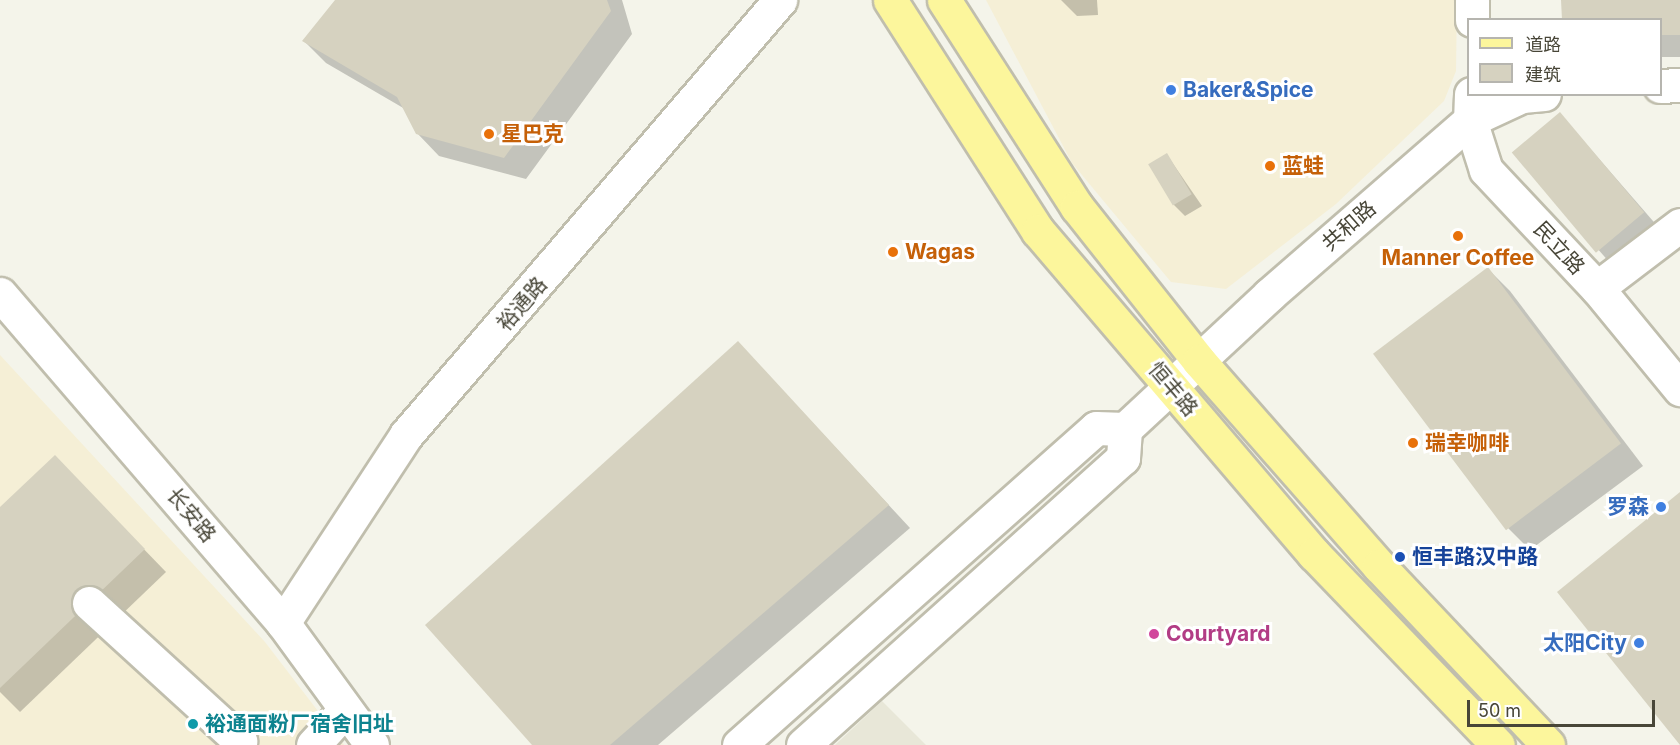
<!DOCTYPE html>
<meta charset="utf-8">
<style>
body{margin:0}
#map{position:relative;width:1680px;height:745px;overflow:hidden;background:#f4f4ea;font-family:Inter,"Noto Sans SC",sans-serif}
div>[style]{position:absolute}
.residential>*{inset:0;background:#e8e7d8}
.commercial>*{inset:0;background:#f5efd6}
.shadow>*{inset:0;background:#0003;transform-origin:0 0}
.building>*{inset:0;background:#d6d2c0;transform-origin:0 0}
.roads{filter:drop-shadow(2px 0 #c0bead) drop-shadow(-2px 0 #c0bead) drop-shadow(0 2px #c0bead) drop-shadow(0 -2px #c0bead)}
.minor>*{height:33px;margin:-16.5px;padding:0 16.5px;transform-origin:16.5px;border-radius:16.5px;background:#fff}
.major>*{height:33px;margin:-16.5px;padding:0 16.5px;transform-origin:16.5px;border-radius:16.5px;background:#fcf69c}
.dots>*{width:16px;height:16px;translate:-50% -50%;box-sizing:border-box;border:3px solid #fff;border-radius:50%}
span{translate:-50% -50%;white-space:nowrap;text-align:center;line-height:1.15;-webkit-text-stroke:6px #fff;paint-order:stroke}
.shop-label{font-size:21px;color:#366cbe;font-weight:700}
.left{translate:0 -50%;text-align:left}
.right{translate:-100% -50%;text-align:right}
.food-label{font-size:21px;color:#c56008;font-weight:700}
.street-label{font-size:21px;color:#484638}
.transit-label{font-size:21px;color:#164399;font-weight:700}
.hotel-label{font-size:21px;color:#b23c85;font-weight:700}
.culture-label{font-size:21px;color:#0d838f;font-weight:700}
.legend{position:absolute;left:1467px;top:18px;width:195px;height:78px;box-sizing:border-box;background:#fff;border:2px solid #b6b5af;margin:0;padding:8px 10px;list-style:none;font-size:18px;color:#484638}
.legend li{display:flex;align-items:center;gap:12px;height:30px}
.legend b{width:30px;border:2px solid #b6b5af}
.scale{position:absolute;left:1467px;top:700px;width:188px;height:27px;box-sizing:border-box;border:3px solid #484638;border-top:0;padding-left:8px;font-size:18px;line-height:21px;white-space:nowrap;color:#484638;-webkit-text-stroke:4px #fff;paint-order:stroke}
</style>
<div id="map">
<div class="residential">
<div style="clip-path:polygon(882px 701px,926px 745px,835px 745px)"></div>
</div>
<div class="commercial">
<div style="clip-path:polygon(986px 0,1457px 0,1456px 71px,1444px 101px,1336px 204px,1226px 289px,1171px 282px,1072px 163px)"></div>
<div style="clip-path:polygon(0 355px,265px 642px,344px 745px,0 745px)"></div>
</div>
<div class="shadow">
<div style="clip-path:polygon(337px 0,622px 0,632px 34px,526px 179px,439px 156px,417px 133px,405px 109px,326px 63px,304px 41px)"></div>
<div style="clip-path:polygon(1061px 0,1097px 0,1098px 15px,1077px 16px)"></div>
<div style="clip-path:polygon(1563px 0,1680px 0,1680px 57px,1660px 57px,1660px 20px)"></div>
<div style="left:1560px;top:114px;width:154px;height:60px;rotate:49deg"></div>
<div style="clip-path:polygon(1167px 155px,1202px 206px,1185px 216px,1174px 205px)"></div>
<div style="clip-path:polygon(1488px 269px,1510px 291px,1643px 466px,1530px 550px,1508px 528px)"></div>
<div style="clip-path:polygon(759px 365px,910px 528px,658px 745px,534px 745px)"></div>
<div style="clip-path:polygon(76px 479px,166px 572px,20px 712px,0 692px,0 509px)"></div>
</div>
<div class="building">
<div style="clip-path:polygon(335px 0,607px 0,611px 11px,504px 158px,416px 134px,397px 97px,302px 41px)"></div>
<div style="clip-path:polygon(1561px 0,1680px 0,1680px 35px,1660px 35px,1660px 20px,1562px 20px)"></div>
<div style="left:1560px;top:112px;width:131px;height:63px;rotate:50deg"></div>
<div style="left:1167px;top:153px;width:48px;height:22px;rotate:59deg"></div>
<div style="left:1488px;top:267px;width:221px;height:144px;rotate:53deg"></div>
<div style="clip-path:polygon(738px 341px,889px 505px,610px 745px,532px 745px,425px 625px)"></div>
<div style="clip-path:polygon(55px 455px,145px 549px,0 688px,0 507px)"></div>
<div style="clip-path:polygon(1680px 492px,1680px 745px,1557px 592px)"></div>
</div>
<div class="roads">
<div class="minor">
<div style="left:1472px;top:20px;width:20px;rotate:-90deg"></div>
<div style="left:1660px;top:86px;width:20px;rotate:-3deg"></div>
<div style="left:1471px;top:94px;width:26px;rotate:92deg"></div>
<div style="left:1470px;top:120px;width:52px;rotate:72.3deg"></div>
<div style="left:1486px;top:170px;width:162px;rotate:46.8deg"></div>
<div style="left:1597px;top:288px;width:131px;rotate:50.6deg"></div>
<div style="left:1597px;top:288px;width:104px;rotate:-37.2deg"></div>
<div style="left:0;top:294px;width:434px;rotate:49.3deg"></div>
<div style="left:283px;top:623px;width:151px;rotate:53.9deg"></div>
<div style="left:1125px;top:429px;width:197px;rotate:-42.9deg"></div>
<div style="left:1269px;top:295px;width:267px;rotate:-41deg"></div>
<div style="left:1470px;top:120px;width:57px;rotate:-24.8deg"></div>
<div style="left:1522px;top:96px;width:22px;rotate:-5deg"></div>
<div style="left:89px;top:603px;width:205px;rotate:42.4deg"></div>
<div style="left:283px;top:623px;width:225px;rotate:-56.8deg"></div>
<div style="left:406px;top:435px;width:574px;rotate:-49.31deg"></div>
<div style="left:313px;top:745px;width:47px;rotate:-47.6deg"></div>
<div style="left:739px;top:745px;width:477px;rotate:-41.6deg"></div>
<div style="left:1096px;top:428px;width:29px;rotate:2deg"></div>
<div style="left:803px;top:745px;width:430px;rotate:-41.9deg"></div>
<div style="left:1123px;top:458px;width:29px;rotate:-86deg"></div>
</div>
<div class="major">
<div style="left:890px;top:0;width:274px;rotate:57.4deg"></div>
<div style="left:1038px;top:231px;width:425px;rotate:49.5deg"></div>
<div style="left:1314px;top:554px;width:265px;rotate:46.1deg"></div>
<div style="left:944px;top:0;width:246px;rotate:57.3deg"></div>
<div style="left:1077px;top:207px;width:196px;rotate:51.6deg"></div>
<div style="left:1199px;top:361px;width:273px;rotate:48.7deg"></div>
<div style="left:1379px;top:566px;width:246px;rotate:46.6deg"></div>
</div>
</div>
<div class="dots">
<div style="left:1171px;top:90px;background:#3f7fe0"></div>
<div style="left:489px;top:134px;background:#e8710a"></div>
<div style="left:1270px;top:166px;background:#e8710a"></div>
<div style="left:1458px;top:236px;background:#e8710a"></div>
<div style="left:893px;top:252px;background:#e8710a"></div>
<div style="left:1413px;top:443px;background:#e8710a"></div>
<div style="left:1661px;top:507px;background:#3f7fe0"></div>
<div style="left:1400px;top:557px;background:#1a4fb4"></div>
<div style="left:1154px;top:634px;background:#d1479c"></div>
<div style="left:1639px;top:643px;background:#3f7fe0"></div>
<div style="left:193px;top:724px;background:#0f9aa8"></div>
</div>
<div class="shop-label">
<span class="left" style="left:1183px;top:90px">Baker&amp;Spice</span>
<span class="right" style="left:1649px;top:507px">罗森</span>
<span class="right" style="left:1627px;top:643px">太阳City</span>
</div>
<div class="food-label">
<span class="left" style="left:501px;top:134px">星巴克</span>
<span class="left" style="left:1282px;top:166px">蓝蛙</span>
<span class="left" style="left:905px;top:252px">Wagas</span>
<span style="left:1458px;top:258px">Manner Coffee</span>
<span class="left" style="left:1425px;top:443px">瑞幸咖啡</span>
</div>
<div class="street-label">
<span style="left:1349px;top:226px;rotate:-41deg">共和路</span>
<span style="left:1559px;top:248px;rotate:47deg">民立路</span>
<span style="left:522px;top:304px;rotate:-49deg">裕通路</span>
<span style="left:1173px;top:389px;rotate:50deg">恒丰路</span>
<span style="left:191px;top:515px;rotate:50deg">长安路</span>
</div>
<div class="transit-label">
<span class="left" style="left:1412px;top:557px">恒丰路汉中路</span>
</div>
<div class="hotel-label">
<span class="left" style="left:1166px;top:634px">Courtyard</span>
</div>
<div class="culture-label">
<span class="left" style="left:205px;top:724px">裕通面粉厂宿舍旧址</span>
</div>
<ul class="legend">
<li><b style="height:8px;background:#fcf69c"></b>道路</li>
<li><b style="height:16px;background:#d6d2c0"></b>建筑</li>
</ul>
<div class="scale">50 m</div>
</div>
